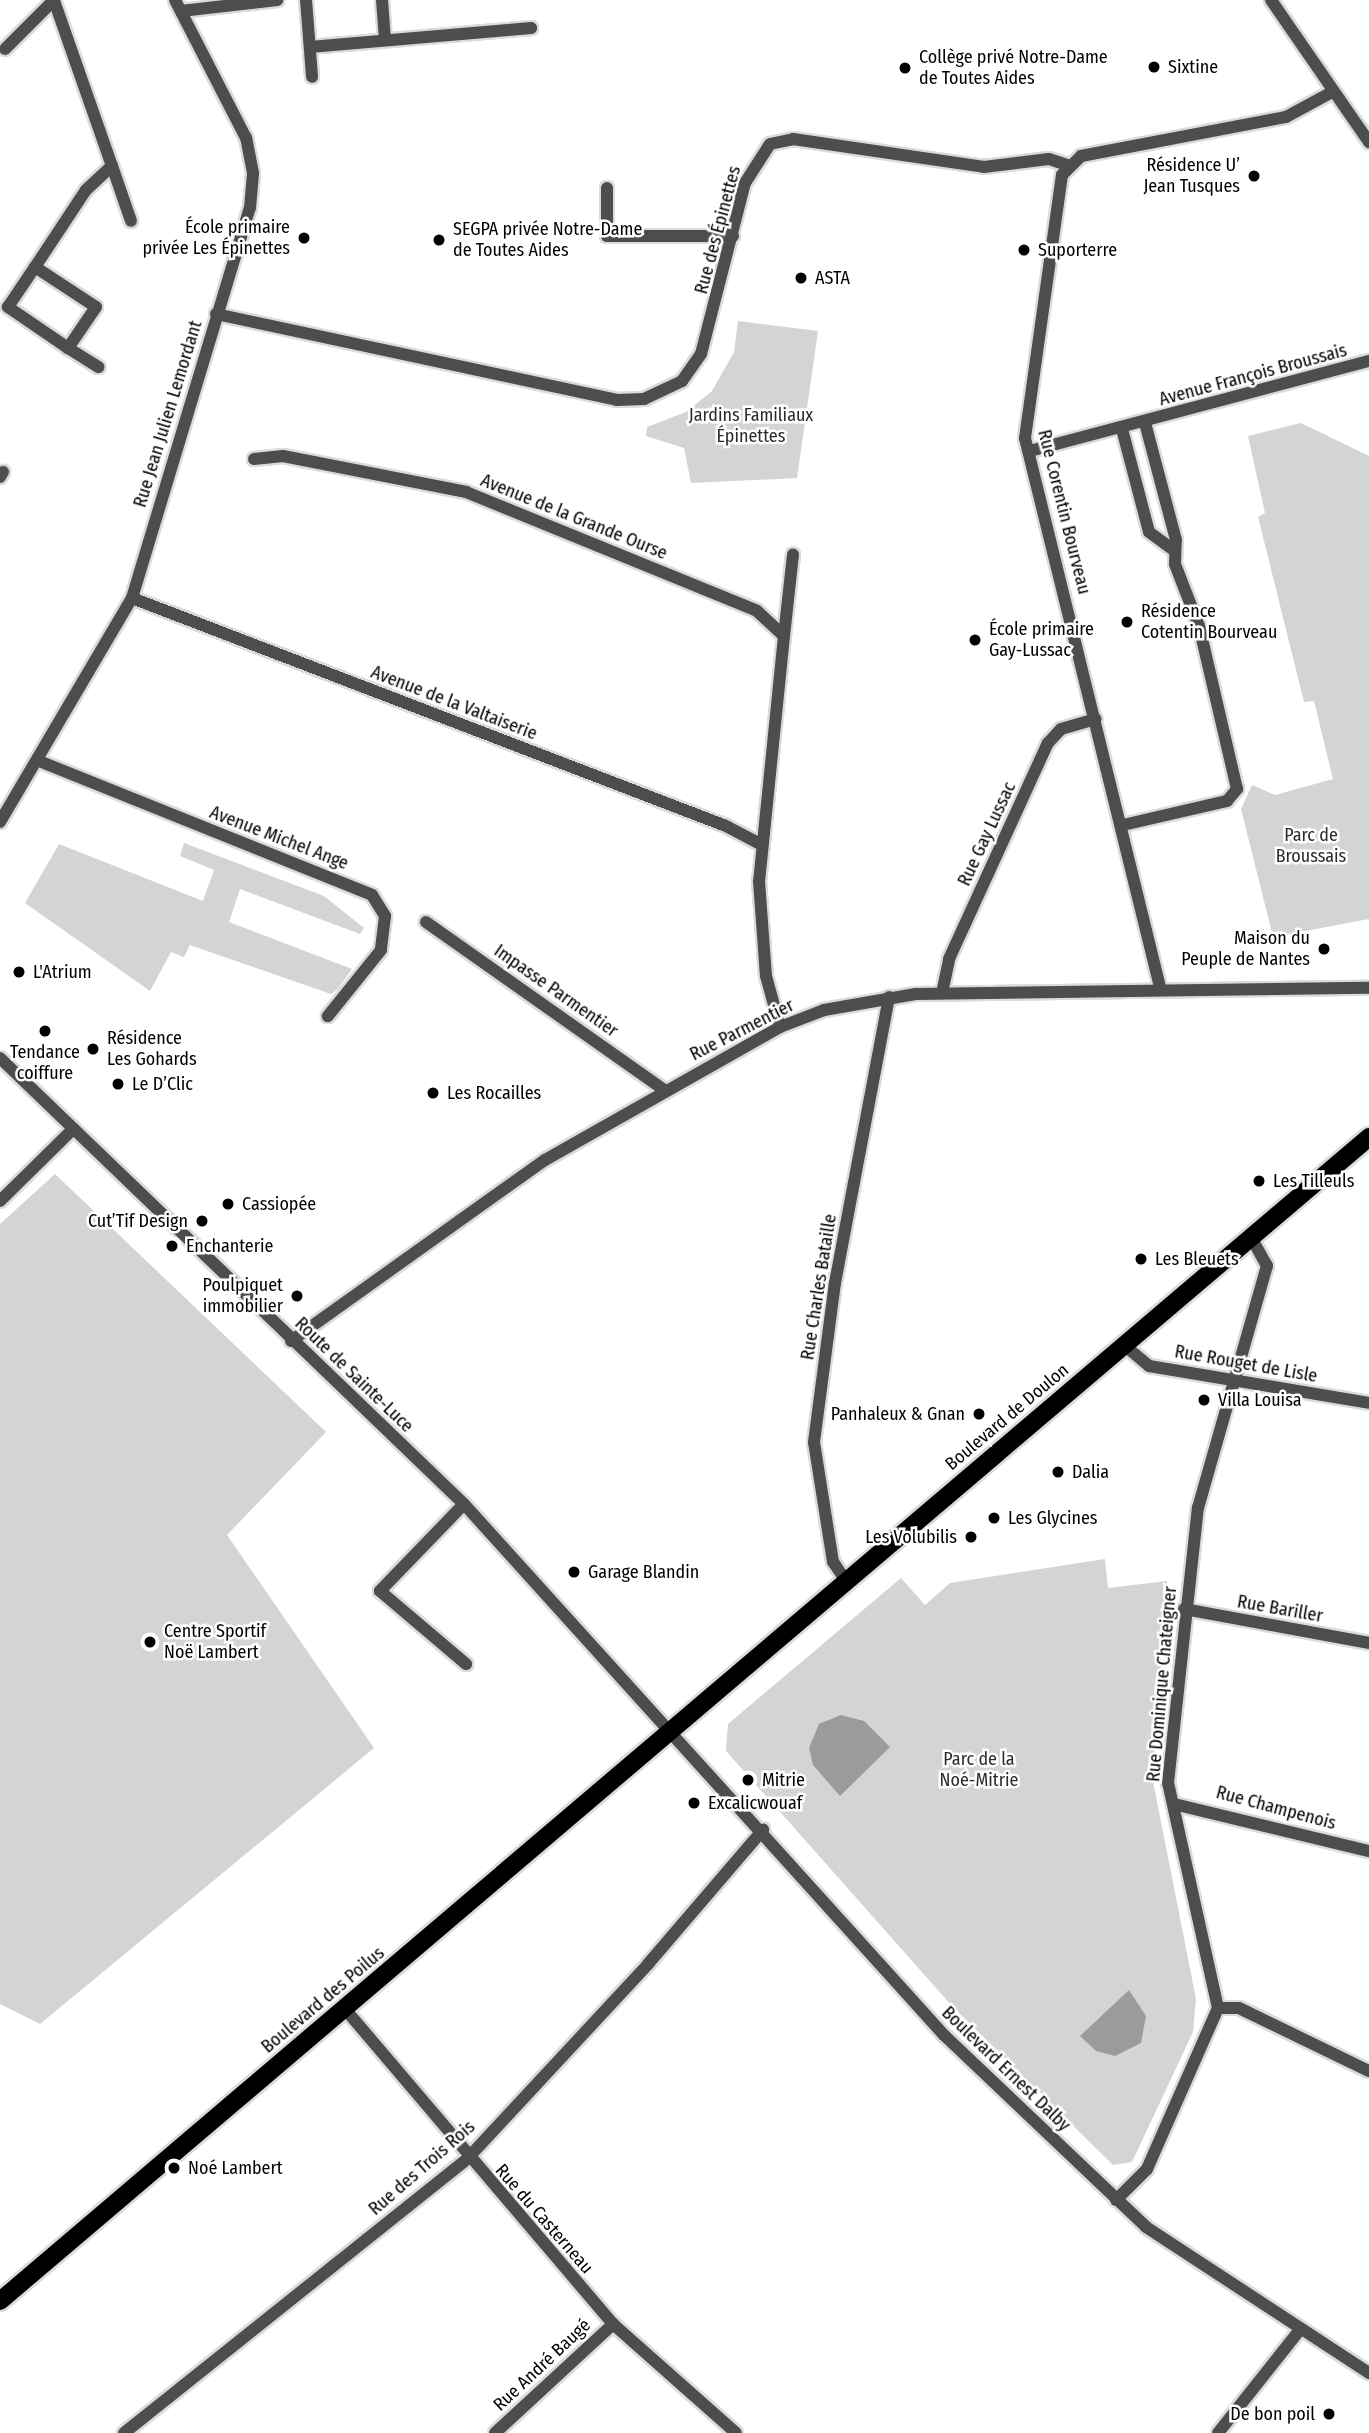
<!DOCTYPE html>
<meta charset="utf-8">
<style>
body{margin:0}
#map{position:relative;width:1369px;height:2433px;overflow:hidden;background:#fff;font-family:"Fira Sans Condensed",sans-serif}
div>[style]{position:absolute}
.green>*{inset:0;background:#d4d4d4}
.water>*{inset:0;background:#9b9b9b}
.roads{filter:drop-shadow(2px 0 #dbdbdb) drop-shadow(-2px 0 #dbdbdb) drop-shadow(0 2px #dbdbdb) drop-shadow(0 -2px #dbdbdb)}
.minor>*{height:12px;margin:-6px;padding:0 6px;transform-origin:6px;border-radius:6px;background:#4d4d4d}
.major>*{height:18px;margin:-9px;padding:0 9px;transform-origin:9px;border-radius:9px;background:#000}
.dots>*{width:19px;height:19px;translate:-50% -50%;box-sizing:border-box;border:4px solid #fff;border-radius:50%}
span{translate:-50% -50%;white-space:nowrap;text-align:center;line-height:1.15;-webkit-text-stroke:5px #fff;paint-order:stroke}
.poi-label{font-size:18px;color:#000}
.left{translate:0 -50%;text-align:left}
.right{translate:-100% -50%;text-align:right}
.street-label{font-size:18px;color:#000}
.park-label{font-size:18px;color:#2b2b2b}
</style>
<div id="map">
<div class="green">
<div style="clip-path:polygon(738px 321px,818px 331px,797px 478px,691px 483px,684px 448px,646px 436px,647px 427px,686px 412px,712px 391px,734px 352px)"></div>
<div style="clip-path:polygon(1301px 423px,1369px 456px,1369px 919px,1273px 937px,1241px 809px,1252px 785px,1275px 795px,1333px 779px,1314px 701px,1304px 702px,1258px 517px,1265px 513px,1248px 436px)"></div>
<div style="clip-path:polygon(184px 843px,324px 896px,364px 928px,360px 934px,240px 889px,229px 922px,352px 969px,337px 990px,331px 994px,190px 945px,184px 957px,171px 952px,150px 991px,25px 903px,59px 844px,203px 901px,214px 870px,180px 856px)"></div>
<div style="clip-path:polygon(55px 1174px,326px 1432px,227px 1535px,374px 1748px,40px 2024px,0 2004px,0 1224px)"></div>
<div style="clip-path:polygon(1105px 1559px,1108px 1588px,1167px 1581px,1153px 1781px,1196px 1999px,1193px 2032px,1132px 2162px,1113px 2165px,952px 2006px,726px 1751px,728px 1724px,901px 1578px,925px 1605px,950px 1583px)"></div>
</div>
<div class="water">
<div style="clip-path:polygon(841px 1715px,864px 1721px,890px 1747px,840px 1796px,813px 1765px,809px 1748px,819px 1724px)"></div>
<div style="clip-path:polygon(1129px 1990px,1146px 2016px,1141px 2043px,1115px 2056px,1096px 2051px,1080px 2036px)"></div>
</div>
<div class="roads">
<div class="minor">
<div style="left:306px;top:0;width:77px;rotate:85.5deg"></div>
<div style="left:382px;top:0;width:40px;rotate:85.7deg"></div>
<div style="left:1271px;top:0;width:173px;rotate:55.4deg"></div>
<div style="left:181px;top:11px;width:97px;rotate:-6.5deg"></div>
<div style="left:310px;top:47px;width:222px;rotate:-4.9deg"></div>
<div style="left:5px;top:49px;width:68px;rotate:-45deg"></div>
<div style="left:112px;top:166px;width:58px;rotate:70.9deg"></div>
<div style="left:607px;top:188px;width:48px;rotate:90deg"></div>
<div style="left:607px;top:236px;width:126px"></div>
<div style="left:35px;top:267px;width:73px;rotate:33.3deg"></div>
<div style="left:96px;top:307px;width:50px;rotate:124.3deg"></div>
<div style="left:68px;top:348px;width:73px;rotate:-145.7deg"></div>
<div style="left:8px;top:307px;width:48px;rotate:-56deg"></div>
<div style="left:35px;top:267px;width:92px;rotate:-56.5deg"></div>
<div style="left:86px;top:190px;width:35px;rotate:-43deg"></div>
<div style="left:112px;top:166px;width:176px;rotate:-109.3deg"></div>
<div style="left:216px;top:314px;width:410px;rotate:12.1deg"></div>
<div style="left:617px;top:400px;width:27px;rotate:-2deg"></div>
<div style="left:644px;top:399px;width:42px;rotate:-25.3deg"></div>
<div style="left:682px;top:381px;width:33px;rotate:-55deg"></div>
<div style="left:701px;top:354px;width:177px;rotate:-75.6deg"></div>
<div style="left:745px;top:183px;width:46px;rotate:-57.3deg"></div>
<div style="left:770px;top:144px;width:24px;rotate:-12deg"></div>
<div style="left:793px;top:139px;width:193px;rotate:8.3deg"></div>
<div style="left:984px;top:167px;width:65px;rotate:-7deg"></div>
<div style="left:1049px;top:159px;width:20px;rotate:18deg"></div>
<div style="left:68px;top:348px;width:36px;rotate:32deg"></div>
<div style="left:1122px;top:429px;width:106px;rotate:75.3deg"></div>
<div style="left:1149px;top:532px;width:29px;rotate:36deg"></div>
<div style="left:1030px;top:451px;width:351px;rotate:-14.9deg"></div>
<div style="left:254px;top:459px;width:29px;rotate:-6deg"></div>
<div style="left:283px;top:456px;width:187px;rotate:11.1deg"></div>
<div style="left:466px;top:492px;width:314px;rotate:22.2deg"></div>
<div style="left:757px;top:611px;width:37px;rotate:43deg"></div>
<div style="left:784px;top:636px;width:246px;rotate:95.8deg"></div>
<div style="left:759px;top:881px;width:95px;rotate:85.8deg"></div>
<div style="left:766px;top:976px;width:53px;rotate:74.6deg"></div>
<div style="left:0;top:477px;width:6px;rotate:-59deg"></div>
<div style="left:132px;top:598px;width:636px;rotate:21deg"></div>
<div style="left:726px;top:826px;width:41px;rotate:27.8deg"></div>
<div style="left:784px;top:636px;width:82px;rotate:-83.7deg"></div>
<div style="left:39px;top:761px;width:359px;rotate:21.9deg"></div>
<div style="left:372px;top:895px;width:25px;rotate:58deg"></div>
<div style="left:385px;top:916px;width:34px;rotate:97deg"></div>
<div style="left:381px;top:950px;width:85px;rotate:128.8deg"></div>
<div style="left:0;top:822px;width:260px;rotate:-59.5deg"></div>
<div style="left:132px;top:598px;width:407px;rotate:-73.2deg"></div>
<div style="left:250px;top:208px;width:35px;rotate:-85deg"></div>
<div style="left:253px;top:173px;width:36px;rotate:-101deg"></div>
<div style="left:246px;top:138px;width:155px;rotate:-117.2deg"></div>
<div style="left:1123px;top:825px;width:107px;rotate:-13deg"></div>
<div style="left:1227px;top:801px;width:16px;rotate:-50deg"></div>
<div style="left:1237px;top:789px;width:167px;rotate:-103.1deg"></div>
<div style="left:1199px;top:626px;width:66px;rotate:-111.2deg"></div>
<div style="left:1175px;top:564px;width:24px;rotate:-88deg"></div>
<div style="left:1176px;top:540px;width:121px;rotate:-104.8deg"></div>
<div style="left:426px;top:922px;width:291px;rotate:35.2deg"></div>
<div style="left:1160px;top:987px;width:565px;rotate:-103.82deg"></div>
<div style="left:1025px;top:438px;width:266px;rotate:-82deg"></div>
<div style="left:1062px;top:175px;width:27px;rotate:-45deg"></div>
<div style="left:1081px;top:156px;width:209px;rotate:-10.8deg"></div>
<div style="left:1286px;top:117px;width:52px;rotate:-28.5deg"></div>
<div style="left:942px;top:993px;width:35px;rotate:-78deg"></div>
<div style="left:949px;top:959px;width:238px;rotate:-65.4deg"></div>
<div style="left:1048px;top:743px;width:19px;rotate:-47deg"></div>
<div style="left:1061px;top:729px;width:36px;rotate:-16deg"></div>
<div style="left:0;top:1058px;width:644px;rotate:43.87deg"></div>
<div style="left:464px;top:1504px;width:716px;rotate:47.89deg"></div>
<div style="left:944px;top:2035px;width:279px;rotate:43.5deg"></div>
<div style="left:1146px;top:2227px;width:267px;rotate:33.2deg"></div>
<div style="left:0;top:1201px;width:103px;rotate:-44.6deg"></div>
<div style="left:291px;top:1341px;width:312px;rotate:-35.5deg"></div>
<div style="left:545px;top:1160px;width:270px;rotate:-29.5deg"></div>
<div style="left:780px;top:1027px;width:47px;rotate:-21.1deg"></div>
<div style="left:824px;top:1010px;width:93px;rotate:-9.9deg"></div>
<div style="left:916px;top:994px;width:453px;rotate:-0.8deg"></div>
<div style="left:1124px;top:1345px;width:33px;rotate:40deg"></div>
<div style="left:1149px;top:1366px;width:223px;rotate:9.5deg"></div>
<div style="left:464px;top:1504px;width:121px;rotate:134deg"></div>
<div style="left:380px;top:1591px;width:113px;rotate:40.3deg"></div>
<div style="left:846px;top:1581px;width:23px;rotate:-124deg"></div>
<div style="left:833px;top:1562px;width:121px;rotate:-99deg"></div>
<div style="left:814px;top:1442px;width:160px;rotate:-82.5deg"></div>
<div style="left:835px;top:1283px;width:291px;rotate:-79.3deg"></div>
<div style="left:1184px;top:1609px;width:188px;rotate:10.4deg"></div>
<div style="left:1174px;top:1804px;width:201px;rotate:13.6deg"></div>
<div style="left:1218px;top:2008px;width:21px"></div>
<div style="left:1239px;top:2008px;width:144px;rotate:25.9deg"></div>
<div style="left:345px;top:2009px;width:414px;rotate:49.6deg"></div>
<div style="left:613px;top:2324px;width:164px;rotate:41.5deg"></div>
<div style="left:1116px;top:2200px;width:44px;rotate:-45deg"></div>
<div style="left:1147px;top:2169px;width:176px;rotate:-66.2deg"></div>
<div style="left:1218px;top:2008px;width:230px;rotate:-102.5deg"></div>
<div style="left:1168px;top:1783px;width:277px;rotate:-83.8deg"></div>
<div style="left:1198px;top:1508px;width:252px;rotate:-74.1deg"></div>
<div style="left:1267px;top:1266px;width:33px;rotate:-119deg"></div>
<div style="left:124px;top:2433px;width:440px;rotate:-38.6deg"></div>
<div style="left:468px;top:2158px;width:265px;rotate:-47.1deg"></div>
<div style="left:648px;top:1964px;width:177px;rotate:-49.4deg"></div>
<div style="left:495px;top:2433px;width:161px;rotate:-42.7deg"></div>
<div style="left:1218px;top:2433px;width:129px;rotate:-51.6deg"></div>
</div>
<div class="major">
<div style="left:0;top:2301px;width:1797px;rotate:-40.37deg"></div>
</div>
</div>
<div class="dots">
<div style="left:1154px;top:67px;background:#000"></div>
<div style="left:905px;top:68px;background:#000"></div>
<div style="left:1254px;top:176px;background:#000"></div>
<div style="left:304px;top:238px;background:#000"></div>
<div style="left:439px;top:240px;background:#000"></div>
<div style="left:1024px;top:250px;background:#000"></div>
<div style="left:801px;top:278px;background:#000"></div>
<div style="left:1127px;top:622px;background:#000"></div>
<div style="left:975px;top:640px;background:#000"></div>
<div style="left:1324px;top:949px;background:#000"></div>
<div style="left:19px;top:972px;background:#000"></div>
<div style="left:45px;top:1031px;background:#000"></div>
<div style="left:93px;top:1049px;background:#000"></div>
<div style="left:118px;top:1084px;background:#000"></div>
<div style="left:433px;top:1093px;background:#000"></div>
<div style="left:1259px;top:1181px;background:#000"></div>
<div style="left:228px;top:1204px;background:#000"></div>
<div style="left:202px;top:1221px;background:#000"></div>
<div style="left:172px;top:1246px;background:#000"></div>
<div style="left:1141px;top:1259px;background:#000"></div>
<div style="left:297px;top:1296px;background:#000"></div>
<div style="left:1204px;top:1400px;background:#000"></div>
<div style="left:979px;top:1414px;background:#000"></div>
<div style="left:1058px;top:1472px;background:#000"></div>
<div style="left:994px;top:1518px;background:#000"></div>
<div style="left:971px;top:1537px;background:#000"></div>
<div style="left:574px;top:1572px;background:#000"></div>
<div style="left:150px;top:1642px;background:#000"></div>
<div style="left:748px;top:1780px;background:#000"></div>
<div style="left:694px;top:1803px;background:#000"></div>
<div style="left:174px;top:2168px;background:#000"></div>
<div style="left:1329px;top:2414px;background:#000"></div>
</div>
<div class="poi-label">
<span class="left" style="left:919px;top:68px">Collège privé Notre-Dame<br>de Toutes Aides</span>
<span class="left" style="left:1168px;top:67px">Sixtine</span>
<span class="right" style="left:1240px;top:176px">Résidence U’<br>Jean Tusques</span>
<span class="right" style="left:290px;top:238px">École primaire<br>privée Les Épinettes</span>
<span class="left" style="left:453px;top:240px">SEGPA privée Notre-Dame<br>de Toutes Aides</span>
<span class="left" style="left:1038px;top:250px">Suporterre</span>
<span class="left" style="left:815px;top:278px">ASTA</span>
<span class="left" style="left:1141px;top:622px">Résidence<br>Cotentin Bourveau</span>
<span class="left" style="left:989px;top:640px">École primaire<br>Gay-Lussac</span>
<span class="right" style="left:1310px;top:949px">Maison du<br>Peuple de Nantes</span>
<span class="left" style="left:33px;top:972px">L'Atrium</span>
<span class="left" style="left:107px;top:1049px">Résidence<br>Les Gohards</span>
<span style="left:45px;top:1063px">Tendance<br>coiffure</span>
<span class="left" style="left:132px;top:1084px">Le D’Clic</span>
<span class="left" style="left:447px;top:1093px">Les Rocailles</span>
<span class="left" style="left:1273px;top:1181px">Les Tilleuls</span>
<span class="left" style="left:242px;top:1204px">Cassiopée</span>
<span class="right" style="left:188px;top:1221px">Cut’Tif Design</span>
<span class="left" style="left:186px;top:1246px">Enchanterie</span>
<span class="left" style="left:1155px;top:1259px">Les Bleuets</span>
<span class="right" style="left:283px;top:1296px">Poulpiquet<br>immobilier</span>
<span class="left" style="left:1218px;top:1400px">Villa Louisa</span>
<span class="right" style="left:965px;top:1414px">Panhaleux &amp; Gnan</span>
<span class="left" style="left:1072px;top:1472px">Dalia</span>
<span class="left" style="left:1008px;top:1518px">Les Glycines</span>
<span class="right" style="left:957px;top:1537px">Les Volubilis</span>
<span class="left" style="left:588px;top:1572px">Garage Blandin</span>
<span class="left" style="left:164px;top:1642px">Centre Sportif<br>Noë Lambert</span>
<span class="left" style="left:762px;top:1780px">Mitrie</span>
<span class="left" style="left:708px;top:1803px">Excalicwouaf</span>
<span class="left" style="left:188px;top:2168px">Noé Lambert</span>
<span class="right" style="left:1315px;top:2414px">De bon poil</span>
</div>
<div class="street-label">
<span style="left:718px;top:230px;rotate:-75deg">Rue des Épinettes</span>
<span style="left:1253px;top:375px;rotate:-15deg">Avenue François Broussais</span>
<span style="left:168px;top:414px;rotate:-73deg">Rue Jean Julien Lemordant</span>
<span style="left:1064px;top:512px;rotate:76deg">Rue Corentin Bourveau</span>
<span style="left:574px;top:517px;rotate:22deg">Avenue de la Grande Ourse</span>
<span style="left:454px;top:703px;rotate:21deg">Avenue de la Valtaiserie</span>
<span style="left:987px;top:834px;rotate:-65deg">Rue Gay Lussac</span>
<span style="left:279px;top:838px;rotate:21deg">Avenue Michel Ange</span>
<span style="left:556px;top:991px;rotate:35deg">Impasse Parmentier</span>
<span style="left:742px;top:1030px;rotate:-27deg">Rue Parmentier</span>
<span style="left:819px;top:1287px;rotate:-81deg">Rue Charles Bataille</span>
<span style="left:1246px;top:1364px;rotate:10deg">Rue Rouget de Lisle</span>
<span style="left:354px;top:1375px;rotate:44deg">Route de Sainte-Luce</span>
<span style="left:1007px;top:1417px;rotate:-40deg">Boulevard de Doulon</span>
<span style="left:1280px;top:1609px;rotate:10deg">Rue Bariller</span>
<span style="left:1162px;top:1684px;rotate:-85deg">Rue Dominique Chateigner</span>
<span style="left:1276px;top:1808px;rotate:15deg">Rue Champenois</span>
<span style="left:323px;top:2000px;rotate:-40deg">Boulevard des Poilus</span>
<span style="left:1006px;top:2069px;rotate:44deg">Boulevard Ernest Dalby</span>
<span style="left:422px;top:2168px;rotate:-41deg">Rue des Trois Rois</span>
<span style="left:544px;top:2219px;rotate:49deg">Rue du Casterneau</span>
<span style="left:542px;top:2365px;rotate:-43deg">Rue André Baugé</span>
</div>
<div class="park-label">
<span style="left:751px;top:426px">Jardins Familiaux<br>Épinettes</span>
<span style="left:1311px;top:846px">Parc de<br>Broussais</span>
<span style="left:979px;top:1770px">Parc de la<br>Noé-Mitrie</span>
</div>
</div>
